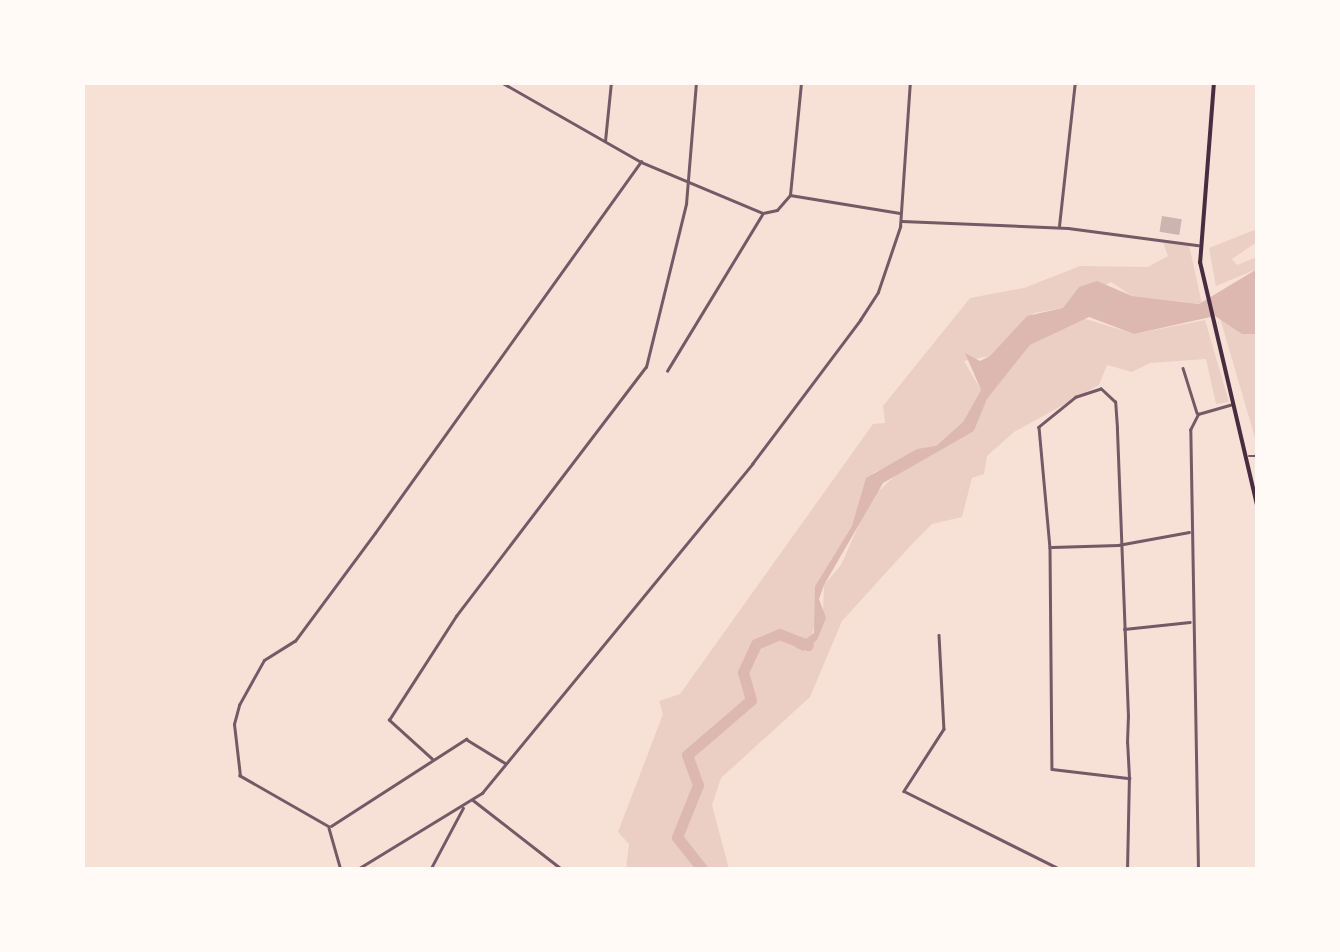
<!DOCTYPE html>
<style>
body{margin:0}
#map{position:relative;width:1340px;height:952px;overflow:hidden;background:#f7e1d7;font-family:"Roboto Condensed",sans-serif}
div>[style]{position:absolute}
.green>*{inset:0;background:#ebcfc5}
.water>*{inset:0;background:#dcb8b0}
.river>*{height:11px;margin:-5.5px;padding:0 5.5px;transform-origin:5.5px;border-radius:5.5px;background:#dcb8b0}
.building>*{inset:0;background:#ccb4b1;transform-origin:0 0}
.minor>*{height:2.5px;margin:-1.25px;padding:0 1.25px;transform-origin:1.25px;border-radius:1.25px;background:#755966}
.secondary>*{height:4px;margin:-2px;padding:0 2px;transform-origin:2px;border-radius:2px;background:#4a2c40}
span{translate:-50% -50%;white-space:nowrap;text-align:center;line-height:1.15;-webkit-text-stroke:10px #fffaf5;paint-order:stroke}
.frame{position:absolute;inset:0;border:85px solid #fffaf5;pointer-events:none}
</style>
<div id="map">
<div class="green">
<div style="clip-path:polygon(1257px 229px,1257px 242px,1232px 259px,1237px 265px,1257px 257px,1257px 269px,1216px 286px,1209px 248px)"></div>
<div style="clip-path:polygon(1163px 242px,1189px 245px,1202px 304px,1132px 296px,1111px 282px,1063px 308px,1034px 313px,990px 356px,964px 361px,981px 390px,963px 422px,936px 446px,873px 473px,852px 526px,815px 586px,817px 618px,808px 649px,823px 613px,824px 585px,841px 565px,871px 498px,899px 472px,974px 431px,987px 399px,1030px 345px,1083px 318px,1134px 334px,1205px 320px,1229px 402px,1216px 404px,1206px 359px,1150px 363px,1132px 372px,1107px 365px,1099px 385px,1014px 432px,987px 456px,984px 474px,972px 478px,962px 517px,932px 524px,913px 543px,842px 621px,810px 697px,721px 778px,712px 805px,729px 869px,626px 869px,629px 844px,618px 832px,663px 714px,659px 701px,680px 694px,873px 424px,885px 423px,883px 406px,970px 298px,1024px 288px,1080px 266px,1148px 267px,1168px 256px)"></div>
<div style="clip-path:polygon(1220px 318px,1242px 334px,1257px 334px,1257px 445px)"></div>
</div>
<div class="water">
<div style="clip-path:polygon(1257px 269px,1257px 334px,1242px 334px,1215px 316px,1134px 334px,1089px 317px,1030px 345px,987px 399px,974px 431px,883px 483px,824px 585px,819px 599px,826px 618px,817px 640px,803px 651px,795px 647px,814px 633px,815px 586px,852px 526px,866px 478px,917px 449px,936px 446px,963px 422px,981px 390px,965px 353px,980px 361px,990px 356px,1027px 316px,1063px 308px,1079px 287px,1097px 281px,1132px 296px,1199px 304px)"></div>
</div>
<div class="river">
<div style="left:703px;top:870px;width:42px;rotate:-128.2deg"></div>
<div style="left:677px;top:837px;width:56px;rotate:-68deg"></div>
<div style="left:698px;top:785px;width:32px;rotate:-110deg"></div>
<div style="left:687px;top:755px;width:84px;rotate:-40.7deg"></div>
<div style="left:751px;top:700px;width:29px;rotate:-106deg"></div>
<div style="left:743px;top:672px;width:31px;rotate:-65deg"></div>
<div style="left:756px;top:644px;width:25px;rotate:-23deg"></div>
<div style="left:779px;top:634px;width:31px;rotate:21deg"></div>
</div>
<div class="building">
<div style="left:1162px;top:216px;width:20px;height:16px;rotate:9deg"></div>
</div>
<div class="minor">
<div style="left:501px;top:82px;width:161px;rotate:29.7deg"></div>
<div style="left:641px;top:162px;width:132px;rotate:22.7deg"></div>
<div style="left:763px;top:213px;width:14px;rotate:-12deg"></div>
<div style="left:777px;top:210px;width:20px;rotate:-49deg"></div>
<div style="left:790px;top:195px;width:111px;rotate:9.3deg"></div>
<div style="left:605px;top:141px;width:59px;rotate:-84.2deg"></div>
<div style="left:790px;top:195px;width:114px;rotate:-84.4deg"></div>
<div style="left:902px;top:221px;width:166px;rotate:2.4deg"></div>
<div style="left:1068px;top:228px;width:131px;rotate:7.5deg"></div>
<div style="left:1059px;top:226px;width:145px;rotate:-83.7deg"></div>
<div style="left:1183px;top:368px;width:47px;rotate:72.7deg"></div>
<div style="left:667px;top:371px;width:183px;rotate:-58.7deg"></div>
<div style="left:1249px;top:456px;width:9px"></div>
<div style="left:1052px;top:547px;width:66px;rotate:-1.7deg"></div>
<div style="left:1118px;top:545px;width:72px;rotate:-10.4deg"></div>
<div style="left:1124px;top:629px;width:66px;rotate:-6.1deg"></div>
<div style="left:939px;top:635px;width:94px;rotate:87deg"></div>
<div style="left:944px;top:729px;width:74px;rotate:122.8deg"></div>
<div style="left:904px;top:791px;width:177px;rotate:26.6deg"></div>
<div style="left:432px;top:759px;width:58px;rotate:-137.8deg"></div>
<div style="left:389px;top:720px;width:124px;rotate:-57.2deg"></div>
<div style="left:456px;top:616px;width:313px;rotate:-52.7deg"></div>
<div style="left:646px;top:367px;width:168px;rotate:-76.2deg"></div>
<div style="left:686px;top:204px;width:122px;rotate:-85.3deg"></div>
<div style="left:473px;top:800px;width:114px;rotate:37.9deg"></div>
<div style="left:331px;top:826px;width:161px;rotate:-32.8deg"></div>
<div style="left:466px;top:739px;width:46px;rotate:31.6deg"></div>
<div style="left:329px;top:827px;width:103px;rotate:-150.2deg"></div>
<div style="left:240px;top:776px;width:52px;rotate:-96.6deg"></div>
<div style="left:234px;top:724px;width:20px;rotate:-75deg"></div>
<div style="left:239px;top:705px;width:51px;rotate:-60.9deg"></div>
<div style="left:264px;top:660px;width:36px;rotate:-32deg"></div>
<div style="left:295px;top:641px;width:134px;rotate:-53.5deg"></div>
<div style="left:375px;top:533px;width:457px;rotate:-54.4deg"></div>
<div style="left:329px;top:828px;width:44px;rotate:74.1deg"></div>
<div style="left:356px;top:870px;width:148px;rotate:-31.4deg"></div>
<div style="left:482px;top:793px;width:426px;rotate:-50.6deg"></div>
<div style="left:752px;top:464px;width:180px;rotate:-53.1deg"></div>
<div style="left:860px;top:320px;width:33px;rotate:-57deg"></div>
<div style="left:878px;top:292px;width:69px;rotate:-71.3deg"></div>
<div style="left:900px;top:227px;width:145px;rotate:-86.1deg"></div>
<div style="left:430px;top:870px;width:70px;rotate:-62deg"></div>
<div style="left:1127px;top:870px;width:92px;rotate:-88.8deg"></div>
<div style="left:1129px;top:778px;width:35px;rotate:-93deg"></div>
<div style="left:1127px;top:743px;width:26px;rotate:-88deg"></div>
<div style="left:1128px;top:717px;width:289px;rotate:-92.2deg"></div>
<div style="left:1117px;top:428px;width:26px;rotate:-94deg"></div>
<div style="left:1115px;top:402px;width:19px;rotate:-137deg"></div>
<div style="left:1101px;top:389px;width:26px;rotate:162deg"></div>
<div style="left:1076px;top:397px;width:48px;rotate:141deg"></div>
<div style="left:1039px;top:427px;width:121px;rotate:84.8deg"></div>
<div style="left:1050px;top:547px;width:222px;rotate:89.5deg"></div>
<div style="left:1052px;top:769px;width:78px;rotate:6.7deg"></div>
<div style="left:1198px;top:870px;width:440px;rotate:-91deg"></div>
<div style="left:1190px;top:430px;width:18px;rotate:-63deg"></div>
<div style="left:1198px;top:414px;width:35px;rotate:-16deg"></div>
</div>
<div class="secondary">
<div style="left:1214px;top:82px;width:181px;rotate:94.4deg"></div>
<div style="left:1200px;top:262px;width:254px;rotate:76.8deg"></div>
</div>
<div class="frame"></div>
</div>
